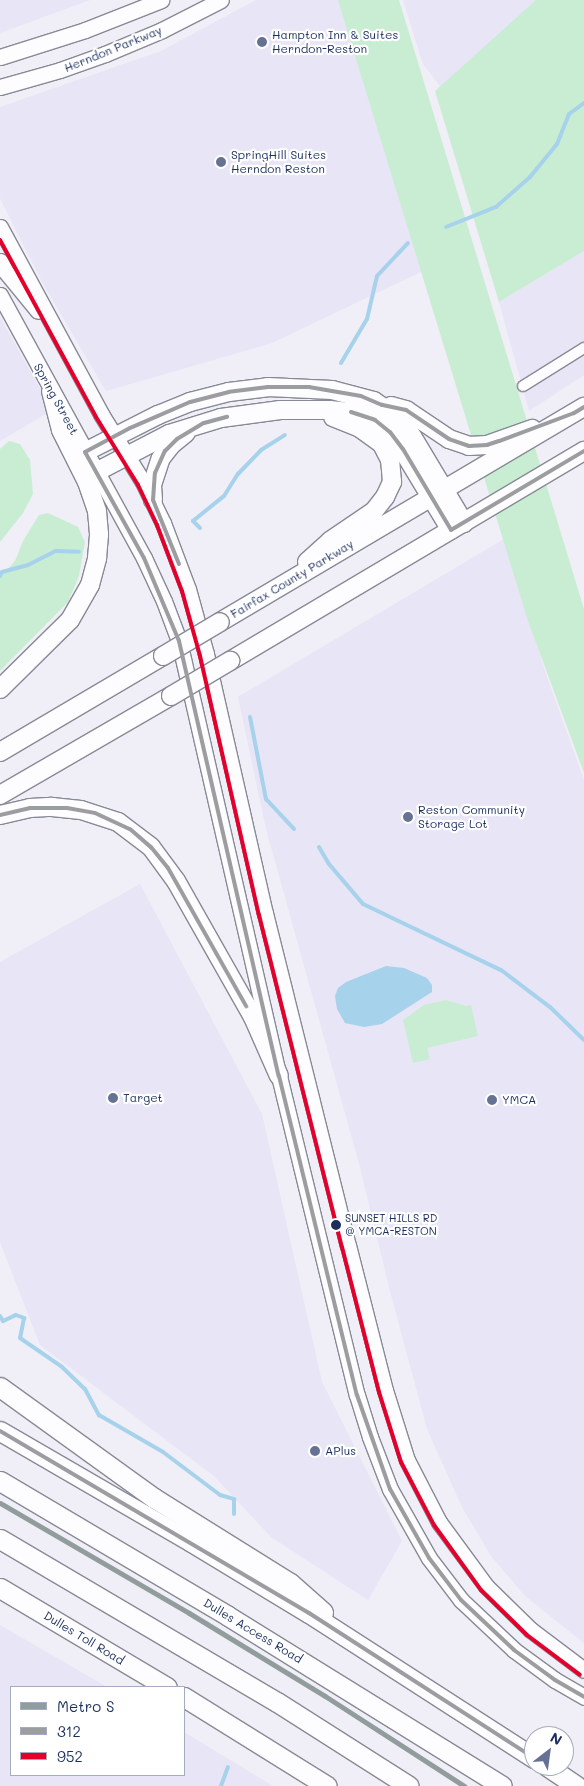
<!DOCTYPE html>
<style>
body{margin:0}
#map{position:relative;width:584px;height:1786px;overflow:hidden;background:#f0eef6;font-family:Mali,sans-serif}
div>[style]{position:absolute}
.built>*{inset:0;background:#e7e5f6}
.green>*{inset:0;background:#c9edd3}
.water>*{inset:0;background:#a7d2ec}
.stream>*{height:4px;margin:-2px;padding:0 2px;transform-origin:2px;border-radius:2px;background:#a7d2ec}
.roads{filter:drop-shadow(1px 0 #878a96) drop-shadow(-1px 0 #878a96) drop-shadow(0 1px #878a96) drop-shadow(0 -1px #878a96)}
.minor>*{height:10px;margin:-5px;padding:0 5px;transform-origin:5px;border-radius:5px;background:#fdfcfe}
.secondary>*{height:15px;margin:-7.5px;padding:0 7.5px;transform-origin:7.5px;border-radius:7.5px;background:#fdfcfe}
.trunk>*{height:18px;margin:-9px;padding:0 9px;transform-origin:9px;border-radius:9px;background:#fdfcfe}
.motorway>*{height:19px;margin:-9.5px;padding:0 9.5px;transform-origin:9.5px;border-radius:9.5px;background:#fdfcfe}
.bridges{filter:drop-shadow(1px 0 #878a96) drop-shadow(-1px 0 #878a96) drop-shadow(0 1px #878a96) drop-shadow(0 -1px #878a96)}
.trunk-bridge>*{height:18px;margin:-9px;padding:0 9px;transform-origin:9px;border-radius:9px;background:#fdfcfe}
.bus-1>*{height:4px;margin:-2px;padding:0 2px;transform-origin:2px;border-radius:2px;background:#9c9da0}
.bus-2>*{height:4px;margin:-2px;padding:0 2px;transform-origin:2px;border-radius:2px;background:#e4002b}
.metro-1>*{height:5px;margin:-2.5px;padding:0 2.5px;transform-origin:2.5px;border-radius:2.5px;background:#919d9d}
.dots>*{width:14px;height:14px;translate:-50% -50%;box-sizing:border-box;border:2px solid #fff;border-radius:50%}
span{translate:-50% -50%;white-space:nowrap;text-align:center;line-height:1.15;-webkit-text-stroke:4.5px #fff;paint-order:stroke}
.bus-label{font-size:11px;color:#1b2f5e}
.left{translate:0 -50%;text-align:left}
.poi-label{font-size:12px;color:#1b2f5e}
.street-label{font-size:12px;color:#1b2f5e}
.legend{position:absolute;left:10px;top:1686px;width:175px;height:90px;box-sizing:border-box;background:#fff;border:1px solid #a4acbf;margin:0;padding:6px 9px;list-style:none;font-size:15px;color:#1b2f5e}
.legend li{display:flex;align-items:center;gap:10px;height:25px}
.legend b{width:25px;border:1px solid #a4acbf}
.north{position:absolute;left:524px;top:1726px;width:50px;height:50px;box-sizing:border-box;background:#fff;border:1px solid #a4acbf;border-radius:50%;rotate:30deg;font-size:14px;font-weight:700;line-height:20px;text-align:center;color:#1b2f5e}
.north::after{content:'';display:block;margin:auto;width:18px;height:22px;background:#667293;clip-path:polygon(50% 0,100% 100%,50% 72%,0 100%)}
</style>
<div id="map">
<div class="built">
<div style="clip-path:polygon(0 0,90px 0,0 33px)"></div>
<div style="clip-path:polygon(256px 0,340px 0,423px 271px,272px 343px,106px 391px,42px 282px,0 198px,0 107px,161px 51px)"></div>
<div style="clip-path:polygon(403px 0,569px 0,459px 111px,423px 64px)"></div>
<div style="clip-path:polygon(584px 251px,584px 375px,529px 411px,499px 302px)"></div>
<div style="clip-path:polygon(0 317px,44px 396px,46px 414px,0 441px)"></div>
<div style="clip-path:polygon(504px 539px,546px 674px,584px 780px,584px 1643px,525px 1596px,491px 1556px,462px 1507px,427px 1429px,390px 1291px,360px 1167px,266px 829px,238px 697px)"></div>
<div style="clip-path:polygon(140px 884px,262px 1114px,322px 1382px,402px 1541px,368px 1600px,271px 1537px,214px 1476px,40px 1345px,0 1242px,0 962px)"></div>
<div style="clip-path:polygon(0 1625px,107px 1687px,11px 1687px,11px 1775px,184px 1775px,184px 1732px,273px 1786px,0 1786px)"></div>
</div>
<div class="green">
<div style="clip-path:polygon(338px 0,399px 0,584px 609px,584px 773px,528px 621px)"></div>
<div style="clip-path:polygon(536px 0,584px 0,584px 251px,499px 302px,435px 91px)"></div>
<div style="clip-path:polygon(9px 441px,20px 444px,30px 460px,33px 494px,23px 513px,0 542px,0 449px)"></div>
<div style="clip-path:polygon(48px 513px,78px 527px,85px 542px,79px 576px,68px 602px,0 671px,0 578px,15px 561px,23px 541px,39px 515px)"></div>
<div style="clip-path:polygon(446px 1000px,466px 1006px,471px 1005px,478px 1036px,427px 1048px,430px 1059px,413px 1063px,403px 1020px,424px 1005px)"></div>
</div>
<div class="water">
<div style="clip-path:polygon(386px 966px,404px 968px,427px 978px,432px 985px,432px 992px,382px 1024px,364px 1027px,345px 1023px,337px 1009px,335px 996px,338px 988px,346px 982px)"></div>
</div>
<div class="stream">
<div style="left:446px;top:227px;width:54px;rotate:-21.8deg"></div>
<div style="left:496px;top:207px;width:45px;rotate:-41.4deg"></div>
<div style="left:530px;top:177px;width:43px;rotate:-50.7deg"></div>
<div style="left:557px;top:144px;width:32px;rotate:-68deg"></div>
<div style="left:569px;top:114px;width:19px;rotate:-36deg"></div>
<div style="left:341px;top:363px;width:51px;rotate:-59.4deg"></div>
<div style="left:367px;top:319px;width:44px;rotate:-76.9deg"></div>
<div style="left:377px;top:276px;width:45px;rotate:-46.8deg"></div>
<div style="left:200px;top:528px;width:10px;rotate:-135deg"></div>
<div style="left:193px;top:521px;width:40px;rotate:-39deg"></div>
<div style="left:224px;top:496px;width:26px;rotate:-58deg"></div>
<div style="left:238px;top:474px;width:33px;rotate:-46deg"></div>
<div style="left:261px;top:450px;width:28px;rotate:-32deg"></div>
<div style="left:0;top:576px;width:4px;rotate:-63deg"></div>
<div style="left:2px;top:572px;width:27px;rotate:-15deg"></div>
<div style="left:28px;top:565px;width:31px;rotate:-27deg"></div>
<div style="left:56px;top:551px;width:23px;rotate:2deg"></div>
<div style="left:250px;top:717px;width:84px;rotate:79deg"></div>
<div style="left:266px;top:799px;width:41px;rotate:47deg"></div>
<div style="left:319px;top:847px;width:20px;rotate:60deg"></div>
<div style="left:329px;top:864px;width:52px;rotate:49.6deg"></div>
<div style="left:363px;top:904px;width:153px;rotate:25.6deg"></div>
<div style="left:501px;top:970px;width:61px;rotate:37.1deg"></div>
<div style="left:550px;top:1007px;width:47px;rotate:44.1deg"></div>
<div style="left:0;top:1316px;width:6px;rotate:59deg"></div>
<div style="left:3px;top:1321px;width:14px;rotate:-25deg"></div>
<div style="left:16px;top:1315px;width:9px;rotate:21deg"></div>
<div style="left:24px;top:1318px;width:20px;rotate:101deg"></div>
<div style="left:20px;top:1338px;width:51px;rotate:34.6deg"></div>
<div style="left:62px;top:1367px;width:32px;rotate:44deg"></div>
<div style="left:85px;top:1389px;width:30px;rotate:62deg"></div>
<div style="left:99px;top:1415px;width:74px;rotate:30deg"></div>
<div style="left:163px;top:1452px;width:71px;rotate:37deg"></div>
<div style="left:220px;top:1495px;width:15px;rotate:16deg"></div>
<div style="left:234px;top:1499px;width:15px;rotate:90deg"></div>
<div style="left:221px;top:1786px;width:20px;rotate:-70deg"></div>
</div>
<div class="roads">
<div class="minor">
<div style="left:523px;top:386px;width:72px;rotate:-31.9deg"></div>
</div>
<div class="secondary">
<div style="left:0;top:57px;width:89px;rotate:-17.6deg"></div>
<div style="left:85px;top:30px;width:82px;rotate:-21.5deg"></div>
<div style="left:0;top:87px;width:62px;rotate:-15.8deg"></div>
<div style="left:60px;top:70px;width:48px;rotate:-19.6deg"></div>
<div style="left:105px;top:54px;width:62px;rotate:-22.8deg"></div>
<div style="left:162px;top:30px;width:66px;rotate:-27deg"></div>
<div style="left:0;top:227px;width:213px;rotate:61.6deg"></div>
<div style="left:101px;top:414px;width:80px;rotate:58.3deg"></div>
<div style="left:143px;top:482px;width:46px;rotate:64deg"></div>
<div style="left:163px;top:523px;width:71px;rotate:69.3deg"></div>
<div style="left:188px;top:589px;width:67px;rotate:74.5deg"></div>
<div style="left:206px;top:654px;width:266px;rotate:77.2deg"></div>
<div style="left:265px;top:913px;width:342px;rotate:76deg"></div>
<div style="left:348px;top:1245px;width:150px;rotate:75.7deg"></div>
<div style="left:385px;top:1390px;width:73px;rotate:72.6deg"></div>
<div style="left:407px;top:1460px;width:70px;rotate:62.7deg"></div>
<div style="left:439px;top:1522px;width:79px;rotate:53.7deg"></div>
<div style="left:486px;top:1586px;width:63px;rotate:44.4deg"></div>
<div style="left:531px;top:1630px;width:66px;rotate:37deg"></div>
<div style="left:0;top:261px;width:13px;rotate:61deg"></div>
<div style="left:6px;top:272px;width:50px;rotate:50.6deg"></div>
<div style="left:0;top:295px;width:300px;rotate:61.3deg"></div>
<div style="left:144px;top:558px;width:47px;rotate:65.1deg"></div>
<div style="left:164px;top:601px;width:43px;rotate:69.4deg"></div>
<div style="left:179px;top:641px;width:446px;rotate:77.1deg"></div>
<div style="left:279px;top:1076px;width:328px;rotate:76.3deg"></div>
<div style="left:357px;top:1395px;width:44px;rotate:72.8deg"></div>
<div style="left:370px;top:1437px;width:56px;rotate:69deg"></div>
<div style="left:390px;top:1489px;width:79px;rotate:60.5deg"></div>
<div style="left:429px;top:1558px;width:53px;rotate:52.7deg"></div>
<div style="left:461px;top:1600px;width:73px;rotate:43.3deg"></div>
<div style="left:514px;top:1650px;width:51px;rotate:36.2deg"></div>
<div style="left:555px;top:1680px;width:34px;rotate:30deg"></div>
</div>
<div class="trunk">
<div style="left:391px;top:406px;width:16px;rotate:15deg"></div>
<div style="left:406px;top:410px;width:52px;rotate:34deg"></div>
<div style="left:449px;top:439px;width:21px;rotate:19deg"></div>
<div style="left:469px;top:446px;width:18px;rotate:-3deg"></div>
<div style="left:487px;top:445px;width:48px;rotate:-19.6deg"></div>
<div style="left:85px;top:452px;width:82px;rotate:-26.9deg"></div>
<div style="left:158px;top:415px;width:35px;rotate:-22deg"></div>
<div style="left:190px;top:402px;width:40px;rotate:-14.4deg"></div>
<div style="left:229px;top:392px;width:39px;rotate:-7deg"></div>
<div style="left:268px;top:387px;width:64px;rotate:2.7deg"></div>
<div style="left:332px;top:390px;width:43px;rotate:14.7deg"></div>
<div style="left:374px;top:401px;width:35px;rotate:35deg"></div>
<div style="left:403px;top:421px;width:119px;rotate:59.1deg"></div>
<div style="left:96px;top:472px;width:82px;rotate:-27.5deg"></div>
<div style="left:169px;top:434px;width:54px;rotate:-17.1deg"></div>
<div style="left:221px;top:418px;width:60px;rotate:-7.7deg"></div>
<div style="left:280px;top:410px;width:50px"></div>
<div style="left:330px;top:410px;width:29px;rotate:6deg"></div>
<div style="left:359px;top:413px;width:27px;rotate:27deg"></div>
<div style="left:383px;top:425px;width:19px;rotate:47deg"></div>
<div style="left:396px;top:439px;width:106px;rotate:58.9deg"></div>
<div style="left:153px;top:500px;width:15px;rotate:-94deg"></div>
<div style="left:152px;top:485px;width:28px;rotate:-72deg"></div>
<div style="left:161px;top:458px;width:16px;rotate:-52deg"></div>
<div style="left:171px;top:445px;width:19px;rotate:-39deg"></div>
<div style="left:307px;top:562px;width:31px;rotate:-42deg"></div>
<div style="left:330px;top:541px;width:53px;rotate:-34.3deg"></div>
<div style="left:374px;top:511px;width:18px;rotate:-52deg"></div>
<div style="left:385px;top:497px;width:17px;rotate:-65deg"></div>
<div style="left:392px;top:482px;width:22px;rotate:-95deg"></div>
<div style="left:390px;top:460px;width:18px;rotate:-117deg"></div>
<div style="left:382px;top:444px;width:27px;rotate:-144deg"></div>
<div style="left:360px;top:428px;width:29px;rotate:-158deg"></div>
<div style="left:220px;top:622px;width:423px;rotate:-30.6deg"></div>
<div style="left:230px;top:661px;width:412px;rotate:-30.7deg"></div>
<div style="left:0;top:689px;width:98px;rotate:-44.6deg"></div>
<div style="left:70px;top:620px;width:40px;rotate:-60.3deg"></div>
<div style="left:90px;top:585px;width:28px;rotate:-75deg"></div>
<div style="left:97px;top:558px;width:24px;rotate:-85deg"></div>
<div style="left:99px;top:534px;width:23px;rotate:-95deg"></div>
<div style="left:97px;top:511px;width:31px;rotate:-109deg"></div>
<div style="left:87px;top:482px;width:58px;rotate:-116.6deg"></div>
<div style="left:61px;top:430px;width:40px;rotate:-104.4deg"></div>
<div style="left:0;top:752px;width:189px;rotate:-30.5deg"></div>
<div style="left:0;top:795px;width:198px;rotate:-30.1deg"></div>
<div style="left:0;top:815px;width:31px;rotate:-13deg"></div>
<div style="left:30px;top:808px;width:22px;rotate:-3deg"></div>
<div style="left:52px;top:807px;width:29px;rotate:6deg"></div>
<div style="left:81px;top:810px;width:39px;rotate:18deg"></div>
<div style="left:118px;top:822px;width:41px;rotate:37.1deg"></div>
<div style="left:151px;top:847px;width:42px;rotate:53.7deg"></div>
<div style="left:176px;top:881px;width:156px;rotate:60.5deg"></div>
<div style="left:253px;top:1017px;width:64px;rotate:66.2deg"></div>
</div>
<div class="motorway">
<div style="left:0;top:1387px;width:190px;rotate:35.8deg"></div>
<div style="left:154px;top:1498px;width:160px;rotate:32deg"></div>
<div style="left:290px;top:1583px;width:44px;rotate:41.3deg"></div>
<div style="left:0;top:1431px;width:220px;rotate:30.1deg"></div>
<div style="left:190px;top:1541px;width:139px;rotate:31.2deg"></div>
<div style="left:309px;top:1613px;width:268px;rotate:32.8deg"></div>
<div style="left:0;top:1481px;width:265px;rotate:30.6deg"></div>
<div style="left:228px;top:1616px;width:322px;rotate:31.8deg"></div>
<div style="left:0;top:1539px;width:321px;rotate:30.5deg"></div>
<div style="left:277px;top:1702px;width:156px;rotate:32.5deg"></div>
<div style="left:0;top:1588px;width:194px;rotate:30.7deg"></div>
<div style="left:184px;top:1697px;width:168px;rotate:31.9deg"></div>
<div style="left:547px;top:1766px;width:36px;rotate:34deg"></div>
</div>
</div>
<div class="bridges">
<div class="trunk-bridge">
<div style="left:163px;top:656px;width:66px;rotate:-30.8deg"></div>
<div style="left:171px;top:696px;width:69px;rotate:-30.7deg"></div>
</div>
</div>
<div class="bus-1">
<div style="left:584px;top:407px;width:12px;rotate:149deg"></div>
<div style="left:574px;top:413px;width:80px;rotate:159.5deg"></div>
<div style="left:499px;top:441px;width:13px;rotate:162deg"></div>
<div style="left:487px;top:445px;width:18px;rotate:177deg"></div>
<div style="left:469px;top:446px;width:21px;rotate:-161deg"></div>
<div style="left:449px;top:439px;width:52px;rotate:-146deg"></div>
<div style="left:406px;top:410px;width:25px;rotate:-168deg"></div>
<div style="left:382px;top:405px;width:23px;rotate:-157deg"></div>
<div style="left:361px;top:396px;width:53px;rotate:-170.2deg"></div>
<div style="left:309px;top:387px;width:41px;rotate:180deg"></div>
<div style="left:268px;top:387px;width:39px;rotate:173deg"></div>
<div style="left:229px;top:392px;width:40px;rotate:165.6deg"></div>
<div style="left:190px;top:402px;width:65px;rotate:156.6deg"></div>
<div style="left:130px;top:428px;width:51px;rotate:151.9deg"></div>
<div style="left:85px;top:452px;width:121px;rotate:60.9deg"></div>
<div style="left:144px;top:558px;width:90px;rotate:67.1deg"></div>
<div style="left:179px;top:641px;width:446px;rotate:77.1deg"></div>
<div style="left:279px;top:1076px;width:328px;rotate:76.3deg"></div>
<div style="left:357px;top:1395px;width:100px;rotate:70.7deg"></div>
<div style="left:390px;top:1489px;width:79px;rotate:60.5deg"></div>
<div style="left:429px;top:1558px;width:53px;rotate:52.7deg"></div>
<div style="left:461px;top:1600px;width:73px;rotate:43.3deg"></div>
<div style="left:514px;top:1650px;width:51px;rotate:36.2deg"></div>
<div style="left:555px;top:1680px;width:34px;rotate:30deg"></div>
<div style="left:351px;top:412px;width:25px;rotate:18deg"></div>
<div style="left:375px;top:420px;width:19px;rotate:39deg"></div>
<div style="left:390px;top:432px;width:21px;rotate:53deg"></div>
<div style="left:403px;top:449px;width:94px;rotate:59.3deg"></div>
<div style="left:451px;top:530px;width:155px;rotate:-30.7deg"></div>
<div style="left:179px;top:564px;width:69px;rotate:-112.1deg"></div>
<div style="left:153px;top:500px;width:27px;rotate:-86deg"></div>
<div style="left:155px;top:473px;width:24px;rotate:-66deg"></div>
<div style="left:165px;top:451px;width:17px;rotate:-45deg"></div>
<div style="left:177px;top:439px;width:31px;rotate:-31deg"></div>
<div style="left:204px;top:423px;width:24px;rotate:-15deg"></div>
<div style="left:0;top:815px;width:31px;rotate:-13deg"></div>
<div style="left:30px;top:808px;width:37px"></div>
<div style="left:67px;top:808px;width:28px;rotate:10deg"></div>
<div style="left:95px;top:813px;width:38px;rotate:25deg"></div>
<div style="left:130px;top:829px;width:28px;rotate:41deg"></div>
<div style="left:151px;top:847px;width:27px;rotate:51deg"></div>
<div style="left:168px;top:868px;width:159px;rotate:60.5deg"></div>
<div style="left:0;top:1431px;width:359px;rotate:30.5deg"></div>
<div style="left:309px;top:1613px;width:268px;rotate:32.8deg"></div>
</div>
<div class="bus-2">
<div style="left:0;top:240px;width:201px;rotate:61.5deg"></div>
<div style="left:96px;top:417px;width:80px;rotate:58.3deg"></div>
<div style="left:138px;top:485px;width:44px;rotate:64.6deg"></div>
<div style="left:157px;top:525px;width:71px;rotate:69.3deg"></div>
<div style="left:182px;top:591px;width:67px;rotate:74.5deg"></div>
<div style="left:200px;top:656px;width:266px;rotate:77.2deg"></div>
<div style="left:259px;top:915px;width:342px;rotate:76deg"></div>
<div style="left:342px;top:1247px;width:150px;rotate:75.7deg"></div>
<div style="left:379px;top:1392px;width:73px;rotate:72.6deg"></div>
<div style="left:401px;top:1462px;width:71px;rotate:62.4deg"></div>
<div style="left:434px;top:1525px;width:80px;rotate:54.1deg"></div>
<div style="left:481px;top:1590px;width:64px;rotate:44.4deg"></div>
<div style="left:527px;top:1635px;width:66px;rotate:37deg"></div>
</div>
<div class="metro-1">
<div style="left:0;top:1503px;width:219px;rotate:30.2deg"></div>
<div style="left:189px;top:1613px;width:159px;rotate:31.4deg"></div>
<div style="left:325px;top:1696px;width:166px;rotate:32.9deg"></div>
</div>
<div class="dots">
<div style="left:262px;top:42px;background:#667293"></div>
<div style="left:221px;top:162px;background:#667293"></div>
<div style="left:408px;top:817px;background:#667293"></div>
<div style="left:113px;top:1098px;background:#667293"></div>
<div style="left:492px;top:1100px;background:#667293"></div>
<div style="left:336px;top:1225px;background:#1b2f5e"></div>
<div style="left:315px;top:1451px;background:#667293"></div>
</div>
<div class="bus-label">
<span class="left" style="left:345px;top:1225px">SUNSET HILLS RD<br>@ YMCA-RESTON</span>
</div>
<div class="poi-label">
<span class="left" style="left:272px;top:42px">Hampton Inn &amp; Suites<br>Herndon-Reston</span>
<span class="left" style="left:231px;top:162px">SpringHill Suites<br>Herndon Reston</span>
<span class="left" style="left:418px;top:817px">Reston Community<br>Storage Lot</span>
<span class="left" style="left:123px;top:1098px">Target</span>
<span class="left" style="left:502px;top:1100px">YMCA</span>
<span class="left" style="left:325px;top:1451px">APlus</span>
</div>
<div class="street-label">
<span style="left:113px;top:49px;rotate:-22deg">Herndon Parkway</span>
<span style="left:56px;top:399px;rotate:61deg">Spring Street</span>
<span style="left:292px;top:579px;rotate:-31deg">Fairfax County Parkway</span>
<span style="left:253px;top:1631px;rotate:31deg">Dulles Access Road</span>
<span style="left:84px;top:1638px;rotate:31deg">Dulles Toll Road</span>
</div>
<ul class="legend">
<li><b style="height:6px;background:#919d9d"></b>Metro S</li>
<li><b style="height:6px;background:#9c9da0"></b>312</li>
<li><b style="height:6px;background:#e4002b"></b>952</li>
</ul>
<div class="north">N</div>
</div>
